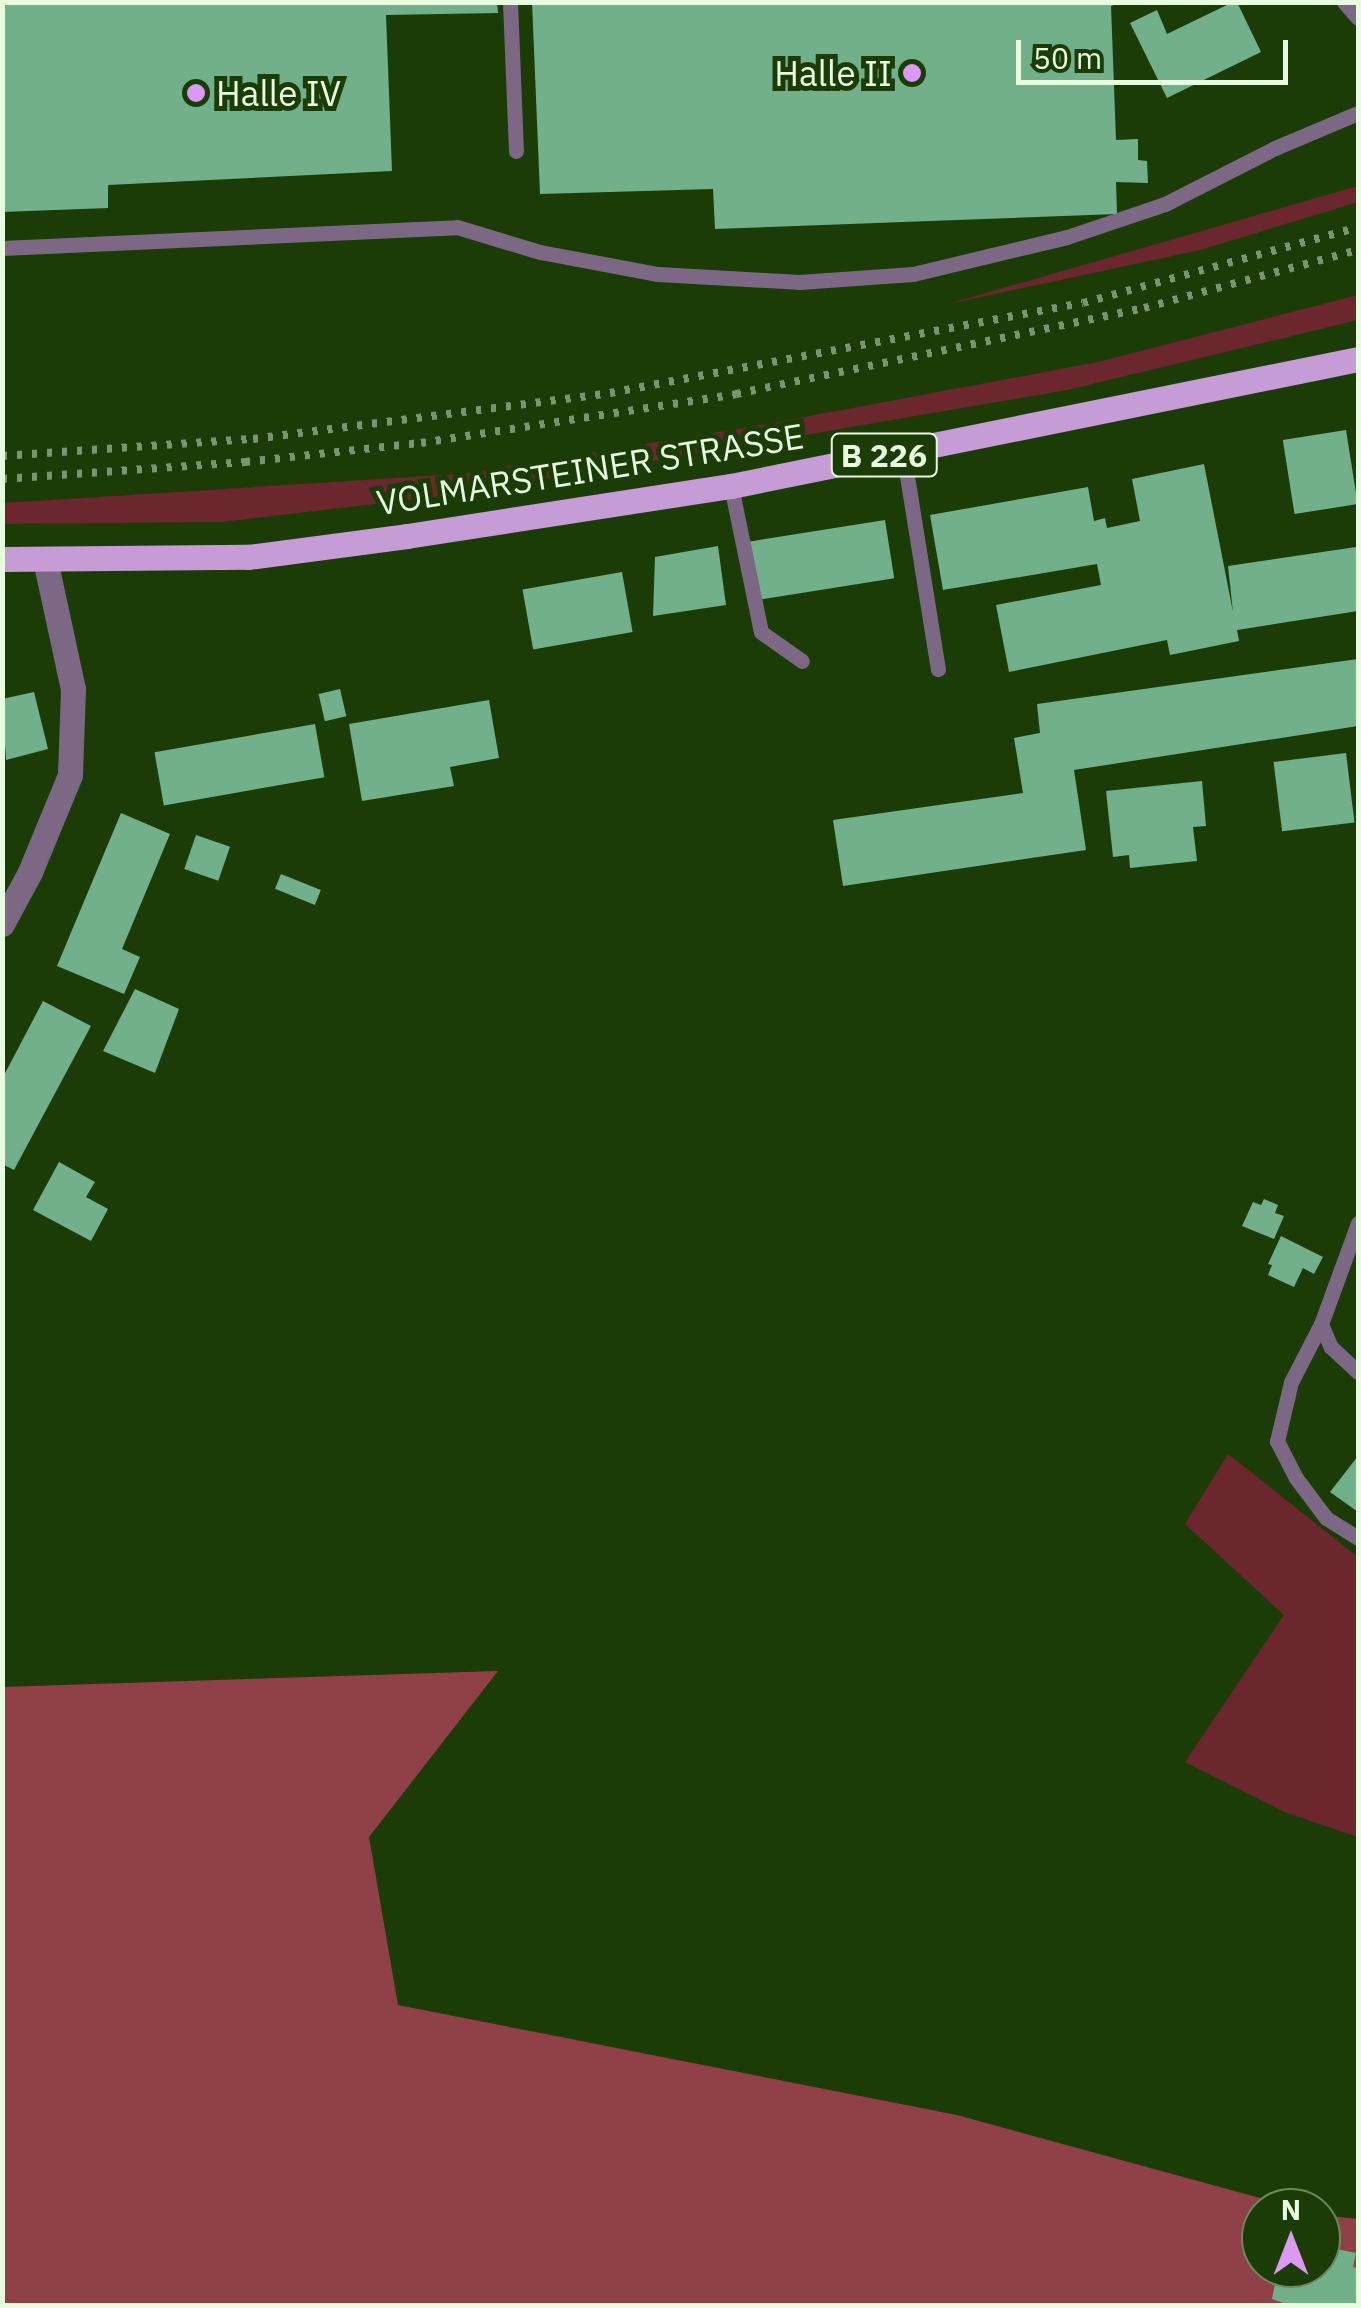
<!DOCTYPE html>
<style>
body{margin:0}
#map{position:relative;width:1361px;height:2308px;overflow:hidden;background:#1b3c07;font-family:"IBM Plex Sans",sans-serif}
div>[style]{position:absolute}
.green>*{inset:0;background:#6b262e}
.forest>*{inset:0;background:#904047}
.building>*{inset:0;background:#71b08a;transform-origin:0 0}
.lane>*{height:15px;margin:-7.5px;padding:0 7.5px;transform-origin:7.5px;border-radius:7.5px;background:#7c6884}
.street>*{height:25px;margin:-12.5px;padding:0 12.5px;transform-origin:12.5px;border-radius:12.5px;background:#7c6884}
.primary>*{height:25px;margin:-12.5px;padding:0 12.5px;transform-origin:12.5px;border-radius:12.5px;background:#c59cd5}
.rail>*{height:8px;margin-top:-4px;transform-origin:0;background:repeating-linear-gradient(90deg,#7b956c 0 5px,transparent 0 15px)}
.dots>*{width:28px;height:28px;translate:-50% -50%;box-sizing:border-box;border:5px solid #1b3c07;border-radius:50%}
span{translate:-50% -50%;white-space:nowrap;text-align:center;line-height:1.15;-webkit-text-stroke:10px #1b3c07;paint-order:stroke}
.shield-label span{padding:2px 8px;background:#1b3c07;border:2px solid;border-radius:8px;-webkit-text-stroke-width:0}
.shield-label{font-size:32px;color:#e8fcdf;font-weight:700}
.poi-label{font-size:35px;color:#e8fcdf}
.right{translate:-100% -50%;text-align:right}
.left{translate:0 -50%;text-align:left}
.street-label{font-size:35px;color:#e8fcdf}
.frame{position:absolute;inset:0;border:5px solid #e8fcdf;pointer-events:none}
.north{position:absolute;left:1241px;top:2188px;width:100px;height:100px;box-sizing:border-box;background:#1b3c07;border:2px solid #6d895d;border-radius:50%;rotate:0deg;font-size:28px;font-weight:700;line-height:40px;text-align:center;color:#e8fcdf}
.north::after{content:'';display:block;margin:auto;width:35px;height:45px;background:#dc99f4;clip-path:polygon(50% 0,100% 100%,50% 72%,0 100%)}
.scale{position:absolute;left:1016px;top:40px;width:272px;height:45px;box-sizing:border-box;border:5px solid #e8fcdf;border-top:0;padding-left:12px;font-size:30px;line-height:35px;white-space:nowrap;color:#e8fcdf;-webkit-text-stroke:8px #1b3c07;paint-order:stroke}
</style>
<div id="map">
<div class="green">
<div style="clip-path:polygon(1358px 186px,1358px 202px,1200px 250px,948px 304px)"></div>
<div style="clip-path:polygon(1358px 295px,1358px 320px,1067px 390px,460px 494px,221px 522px,3px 524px,3px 503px,460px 474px,762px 425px,1098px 362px)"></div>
<div style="clip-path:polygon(1228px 1454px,1358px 1557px,1358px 1837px,1287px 1813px,1185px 1762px,1284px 1615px,1185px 1524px)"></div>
</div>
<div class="forest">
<div style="clip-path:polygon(498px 1671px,369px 1837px,398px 2005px,957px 2115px,1297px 2208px,1261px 2208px,1261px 2268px,1321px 2268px,1321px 2215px,1358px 2219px,1358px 2305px,3px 2305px,2px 1687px)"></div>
</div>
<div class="building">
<div style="clip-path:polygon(2px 2px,497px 2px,498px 13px,386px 15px,392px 171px,108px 185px,108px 208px,2px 212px)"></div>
<div style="clip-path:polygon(532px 2px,1122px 2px,1111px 6px,1116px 140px,1138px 139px,1138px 160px,1147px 161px,1148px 183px,1116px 182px,1117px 214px,715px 229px,713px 189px,540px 194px)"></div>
<div style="clip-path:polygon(1233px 2px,1237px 2px,1261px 52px,1167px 98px,1130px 23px,1157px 10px,1167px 34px)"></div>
<div style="left:1346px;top:430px;width:75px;height:64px;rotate:81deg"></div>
<div style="clip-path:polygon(1204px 464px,1233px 612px,1228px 566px,1356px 547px,1358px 611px,1237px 630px,1239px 641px,1170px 655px,1167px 640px,1009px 672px,996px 605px,1101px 585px,1097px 564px,943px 590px,930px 515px,1088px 487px,1094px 521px,1105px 518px,1107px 528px,1140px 521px,1132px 479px)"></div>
<div style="left:885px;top:520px;width:59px;height:140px;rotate:81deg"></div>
<div style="clip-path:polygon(718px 546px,726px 605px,653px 616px,655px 557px)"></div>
<div style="left:622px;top:572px;width:61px;height:101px;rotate:80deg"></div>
<div style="clip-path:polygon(1358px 659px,1358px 726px,1074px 770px,1086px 850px,843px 886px,833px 820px,1023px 793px,1014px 738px,1040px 733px,1037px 704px)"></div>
<div style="left:340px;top:689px;width:28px;height:22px;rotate:77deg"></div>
<div style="clip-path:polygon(34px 692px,48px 749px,6px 760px,2px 699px)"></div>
<div style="clip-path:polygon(489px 700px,499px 758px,450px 767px,454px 786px,362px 801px,349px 724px)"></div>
<div style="left:315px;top:724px;width:54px;height:163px;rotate:80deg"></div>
<div style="left:1346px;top:753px;width:70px;height:73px;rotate:83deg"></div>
<div style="clip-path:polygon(1202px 781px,1206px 826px,1193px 827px,1197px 861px,1130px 868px,1129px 855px,1113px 857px,1106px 791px)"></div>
<div style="clip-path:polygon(121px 813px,170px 834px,122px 949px,140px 957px,124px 994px,57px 966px)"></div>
<div style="left:196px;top:835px;width:36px;height:36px;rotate:19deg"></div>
<div style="left:281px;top:874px;width:43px;height:16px;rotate:22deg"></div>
<div style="clip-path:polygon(135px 989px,179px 1009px,155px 1073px,103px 1051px)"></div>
<div style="clip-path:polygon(43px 1001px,91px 1026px,14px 1170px,2px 1164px,2px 1079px)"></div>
<div style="clip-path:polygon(59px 1162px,95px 1182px,86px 1197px,108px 1209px,91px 1241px,33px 1210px)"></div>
<div style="clip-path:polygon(1264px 1199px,1278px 1205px,1275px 1213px,1284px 1216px,1274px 1239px,1242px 1226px,1253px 1202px,1261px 1205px)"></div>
<div style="clip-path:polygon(1281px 1236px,1323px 1257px,1314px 1274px,1303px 1268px,1294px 1287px,1268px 1275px,1272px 1265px,1268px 1264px)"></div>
<div style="clip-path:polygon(1358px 1456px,1358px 1512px,1330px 1492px)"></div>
<div style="clip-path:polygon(1321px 2246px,1356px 2253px,1353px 2267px,1358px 2268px,1358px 2306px,1292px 2306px,1272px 2299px,1278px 2268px,1321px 2268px)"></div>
</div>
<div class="lane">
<div style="left:510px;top:2px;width:149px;rotate:87.7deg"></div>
<div style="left:1344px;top:2px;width:21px;rotate:49deg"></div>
<div style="left:2px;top:248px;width:455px;rotate:-2.6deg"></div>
<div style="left:457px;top:227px;width:87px;rotate:16.8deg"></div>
<div style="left:540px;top:252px;width:120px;rotate:10.6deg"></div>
<div style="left:658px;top:274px;width:141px;rotate:3.2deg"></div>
<div style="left:799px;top:282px;width:114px;rotate:-4deg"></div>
<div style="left:913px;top:274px;width:158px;rotate:-13.5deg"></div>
<div style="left:1067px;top:237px;width:103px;rotate:-18.6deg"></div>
<div style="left:1165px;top:204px;width:123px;rotate:-27deg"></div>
<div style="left:1275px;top:148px;width:90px;rotate:-22.9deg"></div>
<div style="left:903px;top:451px;width:221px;rotate:80.9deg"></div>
<div style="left:731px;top:486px;width:149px;rotate:78.4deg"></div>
<div style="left:761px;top:632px;width:50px;rotate:35.3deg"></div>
<div style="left:1358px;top:1223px;width:108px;rotate:110.1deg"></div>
<div style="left:1321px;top:1324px;width:65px;rotate:117.3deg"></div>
<div style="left:1291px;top:1382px;width:61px;rotate:103.3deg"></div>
<div style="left:1277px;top:1441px;width:42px;rotate:62.8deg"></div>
<div style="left:1296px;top:1478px;width:50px;rotate:53.1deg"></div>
<div style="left:1326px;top:1518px;width:38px;rotate:32deg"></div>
<div style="left:1321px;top:1324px;width:25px;rotate:67deg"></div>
<div style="left:1331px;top:1347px;width:37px;rotate:43deg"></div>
</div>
<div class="street">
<div style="left:2px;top:924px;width:59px;rotate:-61.7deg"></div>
<div style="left:30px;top:872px;width:105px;rotate:-67.6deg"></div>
<div style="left:70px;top:775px;width:86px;rotate:-88deg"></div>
<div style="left:73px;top:689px;width:133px;rotate:-102.2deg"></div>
</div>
<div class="primary">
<div style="left:2px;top:559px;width:246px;rotate:-0.5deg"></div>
<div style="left:248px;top:557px;width:160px;rotate:-7.5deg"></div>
<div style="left:407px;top:536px;width:328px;rotate:-8.8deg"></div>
<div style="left:731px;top:486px;width:640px;rotate:-11.45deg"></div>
</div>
<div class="rail">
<div style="left:2px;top:456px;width:252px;rotate:-3.9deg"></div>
<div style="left:253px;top:439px;width:360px;rotate:-7.3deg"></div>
<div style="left:610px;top:393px;width:481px;rotate:-10.8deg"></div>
<div style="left:1083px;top:303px;width:285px;rotate:-15.4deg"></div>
<div style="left:2px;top:479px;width:244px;rotate:-4deg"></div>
<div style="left:245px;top:462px;width:177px;rotate:-6.2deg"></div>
<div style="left:421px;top:443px;width:319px;rotate:-8.8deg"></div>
<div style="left:736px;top:394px;width:417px;rotate:-11.9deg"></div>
<div style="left:1144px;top:308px;width:222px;rotate:-15.2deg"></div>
</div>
<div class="dots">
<div style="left:912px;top:73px;background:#dc99f4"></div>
<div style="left:196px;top:93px;background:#dc99f4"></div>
</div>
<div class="shield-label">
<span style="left:884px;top:455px">B 226</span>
</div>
<div class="poi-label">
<span class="right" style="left:892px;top:73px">Halle II</span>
<span class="left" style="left:216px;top:93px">Halle IV</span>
</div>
<div class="street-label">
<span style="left:590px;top:469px;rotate:-9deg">VOLMARSTEINER STRASSE</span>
</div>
<div class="frame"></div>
<div class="north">N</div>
<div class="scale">50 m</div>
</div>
